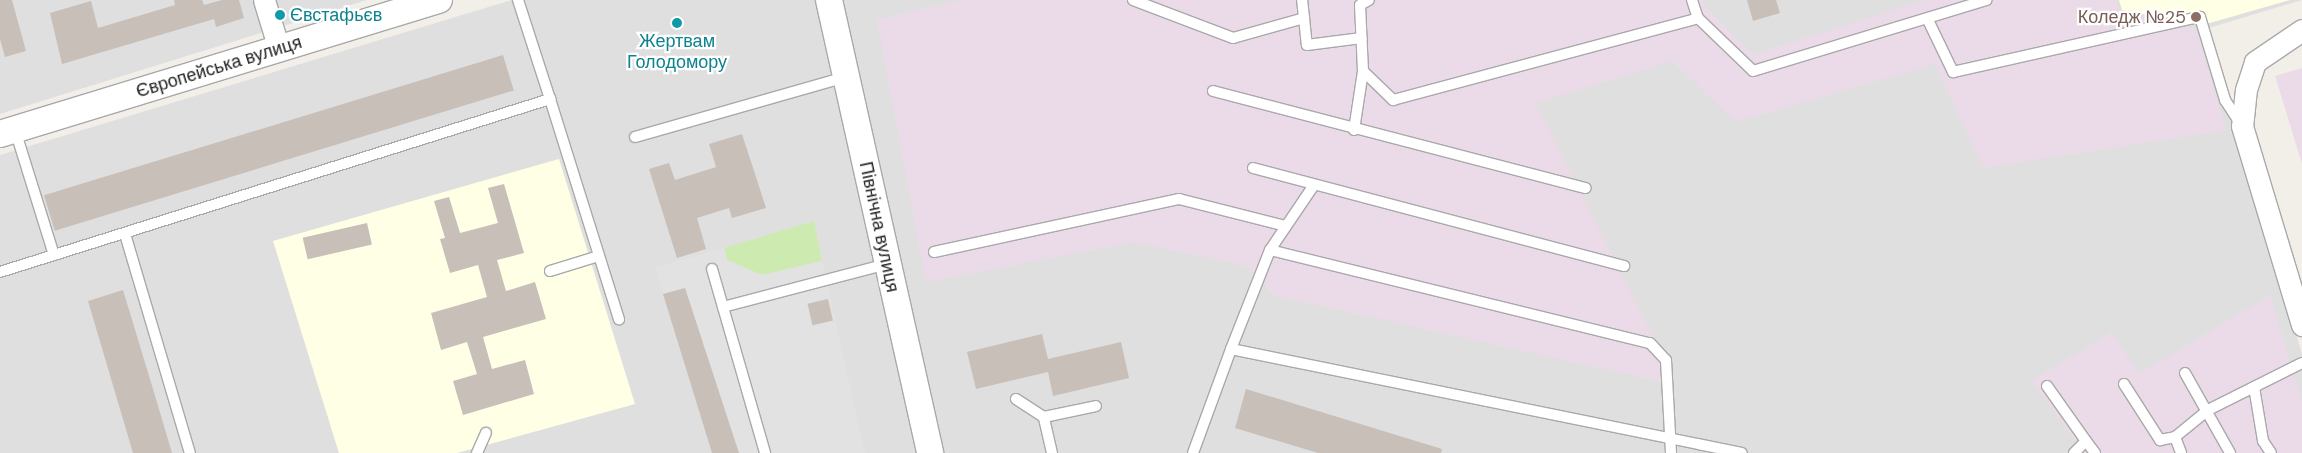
<!DOCTYPE html>
<meta charset="utf-8">
<style>
body{margin:0}
#map{position:relative;width:2302px;height:453px;overflow:hidden;background:#f2efe9;font-family:"DM Sans",sans-serif}
div>[style]{position:absolute}
.residential>*{inset:0;background:#e0dfdf}
.industrial>*{inset:0;background:#ebdbe8}
.education>*{inset:0;background:#ffffe5}
.grass>*{inset:0;background:#cdebb0}
.parking>*{inset:0;background:#e2e2e2}
.building>*{inset:0;background:#c7bfb8;transform-origin:0 0}
.roads{filter:drop-shadow(1px 0 #a9a9a9) drop-shadow(-1px 0 #a9a9a9) drop-shadow(0 1px #a9a9a9) drop-shadow(0 -1px #a9a9a9)}
.service>*{height:10px;margin:-5px;padding:0 5px;transform-origin:5px;border-radius:5px;background:#fff}
.minor>*{height:21px;margin:-10.5px;padding:0 10.5px;transform-origin:10.5px;border-radius:10.5px;background:#fff}
.tertiary>*{height:26px;margin:-13px;padding:0 13px;transform-origin:13px;border-radius:13px;background:#fff}
.dots>*{width:14px;height:14px;translate:-50% -50%;box-sizing:border-box;border:2px solid #fff;border-radius:50%}
span{translate:-50% -50%;white-space:nowrap;text-align:center;line-height:1.15;-webkit-text-stroke:4.5px #fff;paint-order:stroke}
.culture-label{font-size:18px;color:#0d838f}
.left{translate:0 -50%;text-align:left}
.education-label{font-size:18px;color:#785e54}
.right{translate:-100% -50%;text-align:right}
.street-label{font-size:18px;color:#222}
</style>
<div id="map">
<div class="residential">
<div style="clip-path:polygon(0 0,367px 0,0 114px)"></div>
<div style="clip-path:polygon(512px 0,2302px 0,2205px 29px,2302px 354px,2302px 453px,0 453px,0 155px)"></div>
</div>
<div class="industrial">
<div style="clip-path:polygon(961px 0,1703px 0,1706px 8px,1753px 55px,1925px 0,2115px 0,2121px 12px,2196px 29px,2226px 130px,1983px 168px,1935px 64px,1736px 122px,1672px 61px,1536px 103px,1658px 346px,1663px 382px,1273px 295px,1248px 266px,1133px 242px,926px 282px,877px 20px)"></div>
<div style="clip-path:polygon(2302px 68px,2302px 164px,2275px 76px)"></div>
<div style="clip-path:polygon(2270px 295px,2302px 403px,2302px 453px,2084px 453px,2032px 381px,2112px 332px,2139px 374px)"></div>
</div>
<div class="education">
<div style="clip-path:polygon(2119px 0,2290px 0,2203px 25px,2122px 10px)"></div>
<div style="clip-path:polygon(559px 159px,635px 404px,457px 453px,339px 453px,273px 241px)"></div>
</div>
<div class="grass">
<div style="clip-path:polygon(814px 221px,822px 261px,762px 275px,727px 260px,724px 248px)"></div>
</div>
<div class="parking">
<div style="clip-path:polygon(724px 248px,727px 260px,762px 275px,822px 261px,865px 453px,712px 453px,655px 267px)"></div>
</div>
<div class="building">
<div style="clip-path:polygon(0 0,12px 0,26px 51px,5px 57px,0 39px)"></div>
<div style="clip-path:polygon(174px 0,202px 0,204px 5px,222px 0,239px 0,244px 18px,216px 27px,214px 19px,62px 64px,50px 13px,91px 1px,98px 28px,175px 5px)"></div>
<div style="clip-path:polygon(1747px 0,1776px 0,1780px 13px,1753px 21px)"></div>
<div style="left:503px;top:55px;width:37px;height:480px;rotate:73deg"></div>
<div style="clip-path:polygon(742px 134px,766px 208px,732px 218px,729px 208px,697px 218px,706px 249px,677px 258px,649px 169px,669px 163px,675px 180px,716px 167px,709px 144px)"></div>
<div style="clip-path:polygon(504px 184px,524px 253px,497px 260px,506px 291px,535px 282px,546px 319px,483px 337px,492px 369px,525px 360px,534px 394px,463px 415px,453px 381px,477px 374px,467px 342px,441px 350px,431px 313px,487px 297px,478px 265px,450px 273px,440px 239px,445px 238px,434px 201px,449px 197px,460px 233px,498px 223px,488px 188px)"></div>
<div style="left:367px;top:223px;width:22px;height:66px;rotate:77deg"></div>
<div style="clip-path:polygon(685px 288px,739px 453px,712px 453px,663px 294px)"></div>
<div style="clip-path:polygon(123px 290px,156px 399px,172px 453px,133px 453px,88px 301px)"></div>
<div style="left:828px;top:299px;width:22px;height:21px;rotate:77deg"></div>
<div style="clip-path:polygon(1042px 334px,1048px 359px,1121px 342px,1129px 378px,1053px 396px,1048px 372px,976px 389px,967px 352px)"></div>
<div style="clip-path:polygon(1246px 389px,1442px 449px,1441px 453px,1318px 453px,1235px 428px)"></div>
</div>
<div class="roads">
<div class="service">
<div style="left:1133px;top:0;width:107px;rotate:20.8deg"></div>
<div style="left:1233px;top:38px;width:74px;rotate:-15.7deg"></div>
<div style="left:1304px;top:18px;width:18px;rotate:-96deg"></div>
<div style="left:1692px;top:0;width:19px;rotate:72deg"></div>
<div style="left:1698px;top:18px;width:76px;rotate:43.9deg"></div>
<div style="left:1753px;top:71px;width:244px;rotate:-16.9deg"></div>
<div style="left:1304px;top:18px;width:27px;rotate:84deg"></div>
<div style="left:1307px;top:45px;width:55px;rotate:-7.3deg"></div>
<div style="left:1928px;top:20px;width:58px;rotate:64.3deg"></div>
<div style="left:1953px;top:72px;width:253px;rotate:-12.6deg"></div>
<div style="left:2200px;top:17px;width:87px;rotate:73.2deg"></div>
<div style="left:2225px;top:100px;width:27px;rotate:57deg"></div>
<div style="left:1363px;top:71px;width:42px;rotate:44deg"></div>
<div style="left:1393px;top:100px;width:316px;rotate:-15deg"></div>
<div style="left:1213px;top:91px;width:385px;rotate:14.6deg"></div>
<div style="left:550px;top:99px;width:231px;rotate:72.6deg"></div>
<div style="left:15px;top:130px;width:131px;rotate:72.7deg"></div>
<div style="left:1354px;top:130px;width:60px;rotate:-81.3deg"></div>
<div style="left:1363px;top:71px;width:66px;rotate:-92.6deg"></div>
<div style="left:1360px;top:5px;width:10px;rotate:-29deg"></div>
<div style="left:635px;top:137px;width:218px;rotate:-15.9deg"></div>
<div style="left:1253px;top:168px;width:384px;rotate:14.8deg"></div>
<div style="left:125px;top:234px;width:228px;rotate:73.5deg"></div>
<div style="left:1270px;top:250px;width:391px;rotate:13.8deg"></div>
<div style="left:1650px;top:343px;width:23px;rotate:47deg"></div>
<div style="left:1666px;top:360px;width:93px;rotate:86.9deg"></div>
<div style="left:934px;top:252px;width:251px;rotate:-12.2deg"></div>
<div style="left:1179px;top:199px;width:110px;rotate:14.2deg"></div>
<div style="left:712px;top:269px;width:191px;rotate:73.9deg"></div>
<div style="left:550px;top:271px;width:51px;rotate:-17deg"></div>
<div style="left:0;top:272px;width:577px;rotate:-17.46deg"></div>
<div style="left:550px;top:99px;width:104px;rotate:-107.9deg"></div>
<div style="left:723px;top:307px;width:170px;rotate:-14.7deg"></div>
<div style="left:1231px;top:349px;width:106px;rotate:-68.5deg"></div>
<div style="left:1270px;top:250px;width:78px;rotate:-55.9deg"></div>
<div style="left:2185px;top:373px;width:92px;rotate:60.6deg"></div>
<div style="left:2124px;top:384px;width:67px;rotate:57.3deg"></div>
<div style="left:2160px;top:440px;width:15px;rotate:-11deg"></div>
<div style="left:2175px;top:437px;width:43px;rotate:-39.3deg"></div>
<div style="left:2208px;top:410px;width:105px;rotate:-26.6deg"></div>
<div style="left:2047px;top:386px;width:67px;rotate:54.7deg"></div>
<div style="left:2254px;top:387px;width:55px;rotate:80.5deg"></div>
<div style="left:2263px;top:441px;width:14px;rotate:56deg"></div>
<div style="left:1016px;top:399px;width:33px;rotate:33deg"></div>
<div style="left:2175px;top:437px;width:17px;rotate:69deg"></div>
<div style="left:477px;top:453px;width:22px;rotate:-66deg"></div>
<div style="left:1052px;top:453px;width:37px;rotate:-103deg"></div>
<div style="left:1044px;top:417px;width:53px;rotate:-11.9deg"></div>
<div style="left:1193px;top:453px;width:111px;rotate:-69.9deg"></div>
<div style="left:1231px;top:349px;width:521px;rotate:11.5deg"></div>
<div style="left:2074px;top:453px;width:17px;rotate:-45deg"></div>
<div style="left:2086px;top:441px;width:15px;rotate:53deg"></div>
</div>
<div class="minor">
<div style="left:264px;top:0;width:51px;rotate:73deg"></div>
<div style="left:2302px;top:30px;width:57px;rotate:145.8deg"></div>
<div style="left:2255px;top:62px;width:28px;rotate:108deg"></div>
<div style="left:2246px;top:89px;width:37px;rotate:96deg"></div>
<div style="left:2242px;top:126px;width:208px;rotate:73.2deg"></div>
</div>
<div class="tertiary">
<div style="left:829px;top:0;width:464px;rotate:77.4deg"></div>
<div style="left:0;top:134px;width:459px;rotate:-17deg"></div>
</div>
</div>
<div class="dots">
<div style="left:280px;top:15px;background:#0f9aa8"></div>
<div style="left:2196px;top:17px;background:#8d6e63"></div>
<div style="left:677px;top:23px;background:#0f9aa8"></div>
</div>
<div class="culture-label">
<span class="left" style="left:290px;top:15px">Євстафьєв</span>
<span style="left:677px;top:52px">Жертвам<br>Голодомору</span>
</div>
<div class="education-label">
<span class="right" style="left:2186px;top:17px">Коледж №25</span>
</div>
<div class="street-label">
<span style="left:219px;top:67px;rotate:-17deg">Європейська вулиця</span>
<span style="left:879px;top:227px;rotate:78deg">Північна вулиця</span>
</div>
</div>
